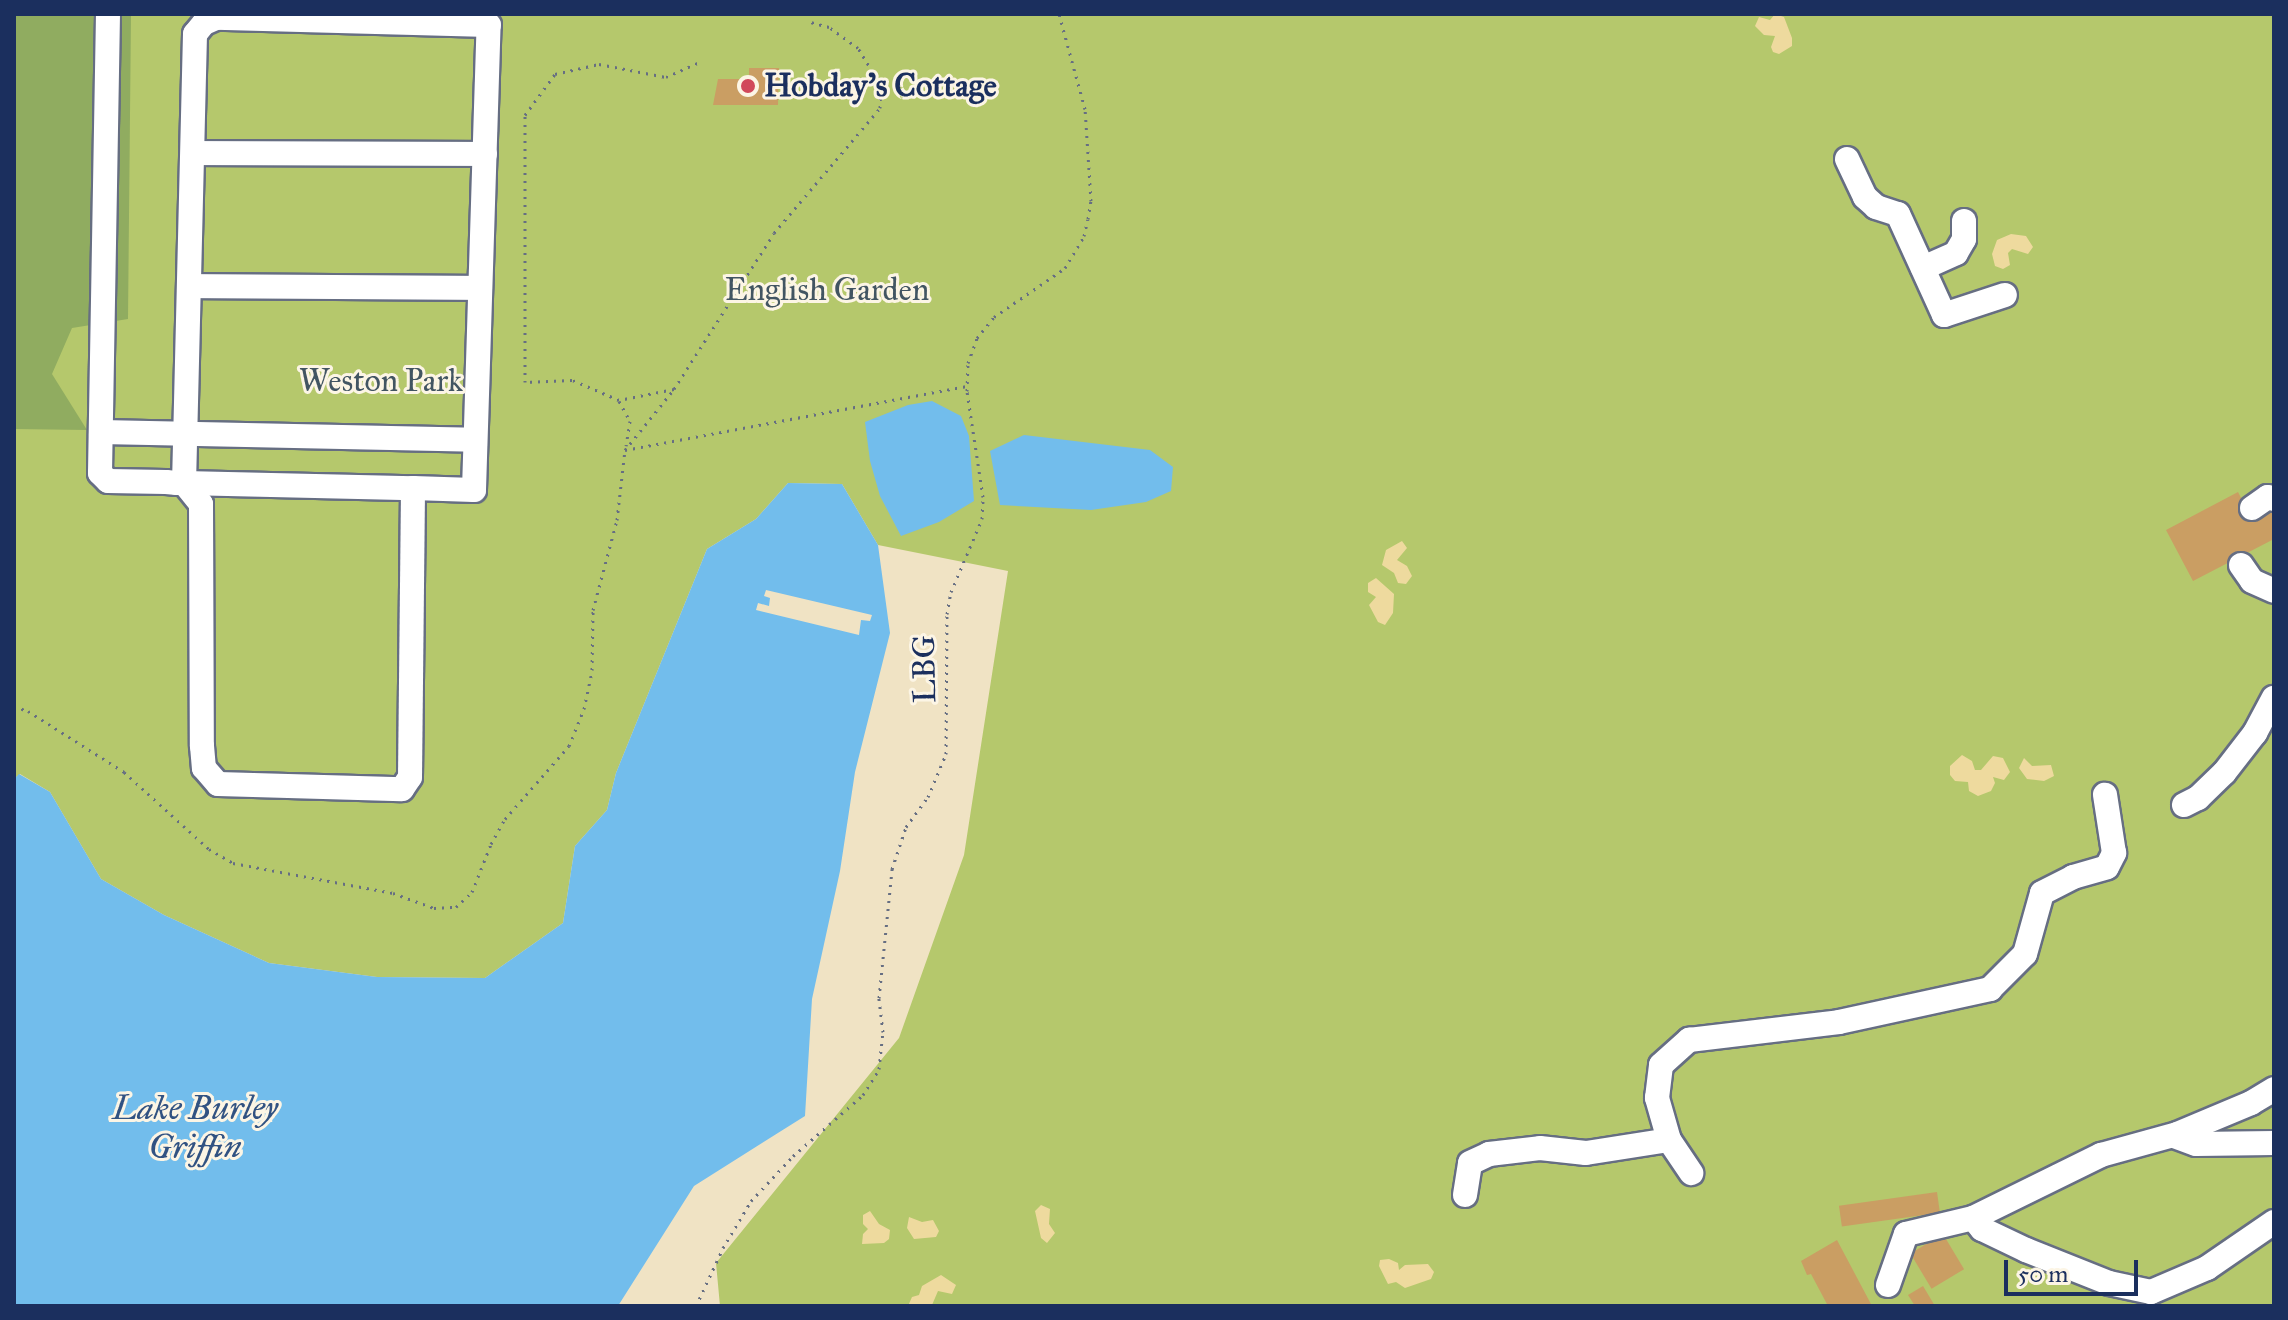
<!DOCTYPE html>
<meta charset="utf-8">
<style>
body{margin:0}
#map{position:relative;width:2288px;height:1320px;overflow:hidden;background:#f0e3c4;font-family:"IM FELL Great Primer",serif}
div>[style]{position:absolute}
.green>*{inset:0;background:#b5c86c}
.forest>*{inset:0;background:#90ac60}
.sand>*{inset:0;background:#eeda9e}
.water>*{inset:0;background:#72bdec}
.pier>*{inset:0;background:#f0e3c4}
.building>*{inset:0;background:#ca9e63;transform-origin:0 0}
.path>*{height:3px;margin-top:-1.5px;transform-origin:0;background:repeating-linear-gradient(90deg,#666e82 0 2px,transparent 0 8px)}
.roads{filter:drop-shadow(2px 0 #666e82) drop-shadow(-2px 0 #666e82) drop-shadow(0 2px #666e82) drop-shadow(0 -2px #666e82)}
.minor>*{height:24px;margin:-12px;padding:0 12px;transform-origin:12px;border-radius:12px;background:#fff}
.dots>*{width:22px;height:22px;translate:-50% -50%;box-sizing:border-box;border:4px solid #fcf5e5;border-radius:50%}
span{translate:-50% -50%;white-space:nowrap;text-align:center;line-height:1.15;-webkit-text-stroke:6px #fcf5e5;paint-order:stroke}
.poi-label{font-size:32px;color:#1b2f5e;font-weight:700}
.left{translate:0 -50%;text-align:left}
.park-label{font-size:32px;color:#425562}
.street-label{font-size:32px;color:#1b2f5e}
.water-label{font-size:34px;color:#315282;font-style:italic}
.frame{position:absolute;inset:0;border:16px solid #1b2f5e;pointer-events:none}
.scale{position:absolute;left:2004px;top:1260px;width:134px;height:36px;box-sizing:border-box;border:4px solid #1b2f5e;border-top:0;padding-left:10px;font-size:24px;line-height:28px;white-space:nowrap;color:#1b2f5e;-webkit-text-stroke:6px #fcf5e5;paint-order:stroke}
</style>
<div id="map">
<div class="green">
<div style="clip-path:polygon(14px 14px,2274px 14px,2274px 1306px,720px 1306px,716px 1263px,899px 1038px,964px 855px,1008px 571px,878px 545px,842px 484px,788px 483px,756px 519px,707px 549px,616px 773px,607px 810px,575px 846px,563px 923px,485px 978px,377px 977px,269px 963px,164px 915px,101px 879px,50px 792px,20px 774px,14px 779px)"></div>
</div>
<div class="forest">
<div style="clip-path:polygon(14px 14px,131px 14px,128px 319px,72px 328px,52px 374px,87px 430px,14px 429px)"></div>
</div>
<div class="sand">
<div style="clip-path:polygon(1775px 14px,1784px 17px,1792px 38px,1792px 46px,1779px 54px,1773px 52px,1771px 47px,1775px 36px,1764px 35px,1755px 26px,1759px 17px,1770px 20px)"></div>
<div style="clip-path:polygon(2011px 234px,2026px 236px,2033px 247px,2028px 254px,2012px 249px,2008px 253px,2010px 265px,2003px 269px,1995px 266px,1992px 254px,1997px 240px)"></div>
<div style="clip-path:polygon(1402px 541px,1407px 548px,1397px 560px,1407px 566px,1412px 576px,1406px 584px,1398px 583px,1394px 573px,1382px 565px,1386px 550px)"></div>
<div style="clip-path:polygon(1376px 578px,1394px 594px,1393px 613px,1385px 625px,1378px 622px,1369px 605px,1376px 597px,1368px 592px,1368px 583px)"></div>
<div style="clip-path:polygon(1962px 755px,1972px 761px,1975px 770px,1981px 770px,1993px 756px,2003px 758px,2010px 772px,2004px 780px,1993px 777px,1995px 783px,1991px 791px,1978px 796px,1969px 791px,1968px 782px,1955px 781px,1950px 775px,1950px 766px)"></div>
<div style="clip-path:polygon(2024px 758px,2032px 766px,2051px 765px,2054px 776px,2044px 781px,2027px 779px,2019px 768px)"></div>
<div style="clip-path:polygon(1041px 1205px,1050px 1209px,1049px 1224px,1055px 1233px,1047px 1243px,1041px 1238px,1035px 1211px)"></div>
<div style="clip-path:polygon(870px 1211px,879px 1224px,890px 1230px,889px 1239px,884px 1243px,862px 1244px,863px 1234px,868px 1229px,863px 1224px,863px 1215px)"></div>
<div style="clip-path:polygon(909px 1217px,922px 1222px,933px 1220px,939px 1231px,936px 1237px,914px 1239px,907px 1228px)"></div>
<div style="clip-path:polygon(1389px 1259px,1398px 1263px,1399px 1270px,1405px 1265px,1428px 1264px,1434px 1272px,1431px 1279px,1405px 1288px,1396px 1282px,1388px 1284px,1379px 1266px,1380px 1260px)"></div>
<div style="clip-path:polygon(941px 1275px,956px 1285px,952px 1294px,938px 1291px,932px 1305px,908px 1306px,912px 1297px,919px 1295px,922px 1286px)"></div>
</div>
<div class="water">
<div style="clip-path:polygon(932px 401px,961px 416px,969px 436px,974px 501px,939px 522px,901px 536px,880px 496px,870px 461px,865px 422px,908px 405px)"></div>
<div style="clip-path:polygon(1024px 435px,1150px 450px,1173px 467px,1171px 491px,1146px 502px,1091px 510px,1000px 505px,990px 451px)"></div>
<div style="clip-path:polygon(788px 483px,842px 484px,878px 545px,890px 633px,855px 772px,840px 871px,812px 999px,805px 1116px,694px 1186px,618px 1306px,14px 1306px,14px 779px,19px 774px,50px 792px,101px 879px,164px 915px,269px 963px,377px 977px,485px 978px,563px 923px,575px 846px,607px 810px,616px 773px,707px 549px,756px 519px)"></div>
</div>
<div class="pier">
<div style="clip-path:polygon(766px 590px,872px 615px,870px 621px,861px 620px,859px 635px,756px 610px,758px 603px,769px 606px,770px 598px,764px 596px)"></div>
</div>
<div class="building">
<div style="clip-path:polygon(749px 68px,779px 68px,778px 105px,713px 105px,718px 79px,741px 79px,741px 84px,749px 84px)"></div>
<div style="clip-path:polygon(2238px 492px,2249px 513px,2274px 503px,2274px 539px,2193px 581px,2166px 530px)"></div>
<div style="left:1937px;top:1192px;width:21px;height:99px;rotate:82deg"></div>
<div style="left:1943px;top:1234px;width:41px;height:38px;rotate:59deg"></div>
<div style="clip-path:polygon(1837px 1240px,1872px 1306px,1828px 1306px,1811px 1274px,1807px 1275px,1801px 1261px)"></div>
<div style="clip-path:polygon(1923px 1286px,1935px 1306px,1915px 1306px,1908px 1295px)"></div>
</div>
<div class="path">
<div style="left:674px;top:389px;width:56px;rotate:168.7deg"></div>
<div style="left:619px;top:400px;width:51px;rotate:-156.9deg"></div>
<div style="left:572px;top:380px;width:47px;rotate:177.6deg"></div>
<div style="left:525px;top:382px;width:267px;rotate:-90deg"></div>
<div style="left:525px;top:115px;width:51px;rotate:-53.8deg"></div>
<div style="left:555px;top:74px;width:45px;rotate:-12.8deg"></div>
<div style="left:599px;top:64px;width:68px;rotate:11deg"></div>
<div style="left:666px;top:77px;width:36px;rotate:-24deg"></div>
<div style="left:619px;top:401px;width:23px;rotate:61deg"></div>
<div style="left:630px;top:421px;width:25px;rotate:99deg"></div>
<div style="left:625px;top:450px;width:78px;rotate:-51.2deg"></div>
<div style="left:674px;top:389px;width:185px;rotate:-57.3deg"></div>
<div style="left:774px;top:233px;width:164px;rotate:-49.7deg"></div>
<div style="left:880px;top:108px;width:23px;rotate:-88deg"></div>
<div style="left:881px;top:85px;width:44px;rotate:-121.9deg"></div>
<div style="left:858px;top:48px;width:36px;rotate:-144deg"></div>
<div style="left:829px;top:27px;width:23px;rotate:-165deg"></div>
<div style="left:14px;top:706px;width:15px;rotate:20deg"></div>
<div style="left:28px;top:711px;width:114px;rotate:32.4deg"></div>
<div style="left:124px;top:772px;width:115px;rotate:42.2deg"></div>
<div style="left:209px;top:849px;width:28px;rotate:30deg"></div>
<div style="left:233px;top:863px;width:163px;rotate:10.6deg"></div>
<div style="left:393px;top:893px;width:44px;rotate:20.1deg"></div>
<div style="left:434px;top:908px;width:22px;rotate:-3deg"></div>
<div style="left:456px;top:907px;width:22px;rotate:-43deg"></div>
<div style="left:472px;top:892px;width:52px;rotate:-68.4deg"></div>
<div style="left:491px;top:844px;width:29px;rotate:-61deg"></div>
<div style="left:505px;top:819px;width:97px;rotate:-48.8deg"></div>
<div style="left:569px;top:746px;width:40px;rotate:-68deg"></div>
<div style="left:584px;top:709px;width:40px;rotate:-78deg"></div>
<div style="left:592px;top:670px;width:60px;rotate:-89deg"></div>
<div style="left:593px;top:610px;width:93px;rotate:-75.1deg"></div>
<div style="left:617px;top:520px;width:70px;rotate:-83.5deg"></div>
<div style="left:625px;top:450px;width:348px;rotate:-10.6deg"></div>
<div style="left:696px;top:1306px;width:64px;rotate:-65deg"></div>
<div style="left:723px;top:1248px;width:55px;rotate:-59.2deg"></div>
<div style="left:751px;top:1201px;width:62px;rotate:-47deg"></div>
<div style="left:793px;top:1156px;width:93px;rotate:-41.1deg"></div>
<div style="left:863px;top:1095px;width:31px;rotate:-58deg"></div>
<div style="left:879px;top:1069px;width:37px;rotate:-84deg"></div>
<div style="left:883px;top:1032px;width:34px;rotate:-97deg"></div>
<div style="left:879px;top:998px;width:130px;rotate:-84.2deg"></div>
<div style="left:892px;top:869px;width:44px;rotate:-71.6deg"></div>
<div style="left:906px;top:827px;width:37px;rotate:-54deg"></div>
<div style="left:928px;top:797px;width:47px;rotate:-67.3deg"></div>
<div style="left:946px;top:754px;width:140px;rotate:-89.6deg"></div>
<div style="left:947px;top:614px;width:22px;rotate:-80deg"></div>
<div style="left:951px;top:592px;width:79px;rotate:-67deg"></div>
<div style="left:982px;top:519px;width:22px;rotate:-87deg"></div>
<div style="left:983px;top:497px;width:107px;rotate:-98.6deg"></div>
<div style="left:967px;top:391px;width:28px;rotate:-88deg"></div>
<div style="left:968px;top:363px;width:27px;rotate:-70deg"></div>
<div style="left:977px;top:338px;width:27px;rotate:-51deg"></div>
<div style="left:994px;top:317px;width:86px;rotate:-34.6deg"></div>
<div style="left:1065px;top:268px;width:37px;rotate:-59deg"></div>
<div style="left:1084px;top:236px;width:17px;rotate:-77deg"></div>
<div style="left:1088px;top:219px;width:18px;rotate:-81deg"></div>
<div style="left:1091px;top:201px;width:92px;rotate:-93.7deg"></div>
<div style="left:1085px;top:109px;width:98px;rotate:-105.3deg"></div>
</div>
<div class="roads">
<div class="minor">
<div style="left:108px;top:14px;width:459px;rotate:91deg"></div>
<div style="left:100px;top:473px;width:11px;rotate:45deg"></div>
<div style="left:108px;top:481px;width:58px;rotate:1deg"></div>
<div style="left:166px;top:482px;width:11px;rotate:5deg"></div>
<div style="left:177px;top:483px;width:7px"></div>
<div style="left:184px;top:483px;width:229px;rotate:1.3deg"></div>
<div style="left:413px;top:488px;width:61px;rotate:1.9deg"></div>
<div style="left:474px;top:490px;width:465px;rotate:-88.2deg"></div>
<div style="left:489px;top:25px;width:273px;rotate:-178.5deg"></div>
<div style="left:216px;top:18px;width:13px;rotate:157deg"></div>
<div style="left:204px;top:23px;width:14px;rotate:129deg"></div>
<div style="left:195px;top:34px;width:449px;rotate:91.4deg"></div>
<div style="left:184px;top:483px;width:27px;rotate:51deg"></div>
<div style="left:201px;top:504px;width:242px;rotate:89.8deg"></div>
<div style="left:202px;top:746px;width:22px;rotate:85deg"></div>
<div style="left:204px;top:768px;width:21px;rotate:49deg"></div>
<div style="left:218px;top:784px;width:184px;rotate:1.6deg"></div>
<div style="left:402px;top:789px;width:14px;rotate:-56deg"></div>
<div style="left:410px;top:777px;width:289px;rotate:-89.4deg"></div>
<div style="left:193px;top:153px;width:292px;rotate:0.2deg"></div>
<div style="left:1847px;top:159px;width:42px;rotate:64.7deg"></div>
<div style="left:1865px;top:197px;width:15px;rotate:42deg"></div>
<div style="left:1876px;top:207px;width:23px;rotate:18deg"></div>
<div style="left:1898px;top:214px;width:111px;rotate:65.5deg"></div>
<div style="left:1944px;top:315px;width:64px;rotate:-18.2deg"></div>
<div style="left:1923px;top:268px;width:36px;rotate:-24deg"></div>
<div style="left:1956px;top:253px;width:16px;rotate:-60deg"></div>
<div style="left:1964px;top:239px;width:18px;rotate:-90deg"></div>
<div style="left:189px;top:286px;width:291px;rotate:0.4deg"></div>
<div style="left:101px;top:432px;width:374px;rotate:1.2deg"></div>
<div style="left:2252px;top:508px;width:19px;rotate:-35deg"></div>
<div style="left:2268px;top:497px;width:6px;rotate:18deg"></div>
<div style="left:2241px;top:565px;width:19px;rotate:55deg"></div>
<div style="left:2252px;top:581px;width:24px;rotate:24deg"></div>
<div style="left:2184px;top:805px;width:16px;rotate:-27deg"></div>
<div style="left:2198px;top:798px;width:36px;rotate:-44deg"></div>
<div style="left:2224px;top:773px;width:51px;rotate:-52.2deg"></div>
<div style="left:2255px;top:733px;width:40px;rotate:-62deg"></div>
<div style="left:2174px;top:1136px;width:23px;rotate:20deg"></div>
<div style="left:2196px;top:1144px;width:78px;rotate:-0.7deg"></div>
<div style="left:1669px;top:1140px;width:44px;rotate:-105.9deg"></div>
<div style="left:1657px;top:1098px;width:33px;rotate:-83deg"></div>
<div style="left:1661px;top:1065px;width:38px;rotate:-42deg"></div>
<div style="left:1689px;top:1040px;width:151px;rotate:-6.8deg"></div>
<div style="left:1839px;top:1022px;width:155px;rotate:-12.3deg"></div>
<div style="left:1990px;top:989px;width:49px;rotate:-45deg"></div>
<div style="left:2025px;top:954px;width:63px;rotate:-74.4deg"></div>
<div style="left:2042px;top:893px;width:35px;rotate:-27deg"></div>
<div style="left:2073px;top:877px;width:35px;rotate:-16deg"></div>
<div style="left:2107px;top:867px;width:16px;rotate:-63deg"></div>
<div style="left:2114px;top:853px;width:59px;rotate:-98.8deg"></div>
<div style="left:1465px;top:1195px;width:32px;rotate:-81deg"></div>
<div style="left:1470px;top:1163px;width:21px;rotate:-25deg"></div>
<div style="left:1489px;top:1154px;width:51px;rotate:-6.7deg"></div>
<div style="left:1540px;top:1148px;width:46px;rotate:6.2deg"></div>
<div style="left:1586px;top:1153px;width:84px;rotate:-8.9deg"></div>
<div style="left:1669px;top:1140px;width:40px;rotate:56deg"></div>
<div style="left:1973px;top:1218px;width:14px;rotate:51deg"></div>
<div style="left:1982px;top:1229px;width:49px;rotate:25.5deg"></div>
<div style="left:2026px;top:1250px;width:89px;rotate:21.7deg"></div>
<div style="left:2109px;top:1283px;width:43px;rotate:12.1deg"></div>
<div style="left:2151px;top:1292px;width:61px;rotate:-23.2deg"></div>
<div style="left:2207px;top:1268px;width:81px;rotate:-34.5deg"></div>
<div style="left:1888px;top:1285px;width:54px;rotate:-70.6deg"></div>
<div style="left:1906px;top:1234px;width:69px;rotate:-13.4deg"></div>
<div style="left:1973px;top:1218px;width:143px;rotate:-26.2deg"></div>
<div style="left:2101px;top:1155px;width:79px;rotate:-15.4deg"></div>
<div style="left:2177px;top:1134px;width:80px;rotate:-22.7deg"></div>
<div style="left:2251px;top:1103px;width:27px;rotate:-31deg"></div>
</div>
</div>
<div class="dots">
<div style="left:748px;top:86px;background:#d1495b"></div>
</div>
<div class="poi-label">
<span class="left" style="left:764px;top:86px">Hobday’s Cottage</span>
</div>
<div class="park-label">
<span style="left:827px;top:290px">English Garden</span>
<span style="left:381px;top:381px">Weston Park</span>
</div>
<div class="street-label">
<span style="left:925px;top:669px;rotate:-91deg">LBG</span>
</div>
<div class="water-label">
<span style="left:195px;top:1127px">Lake Burley<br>Griffin</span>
</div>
<div class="frame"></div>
<div class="scale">50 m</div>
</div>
